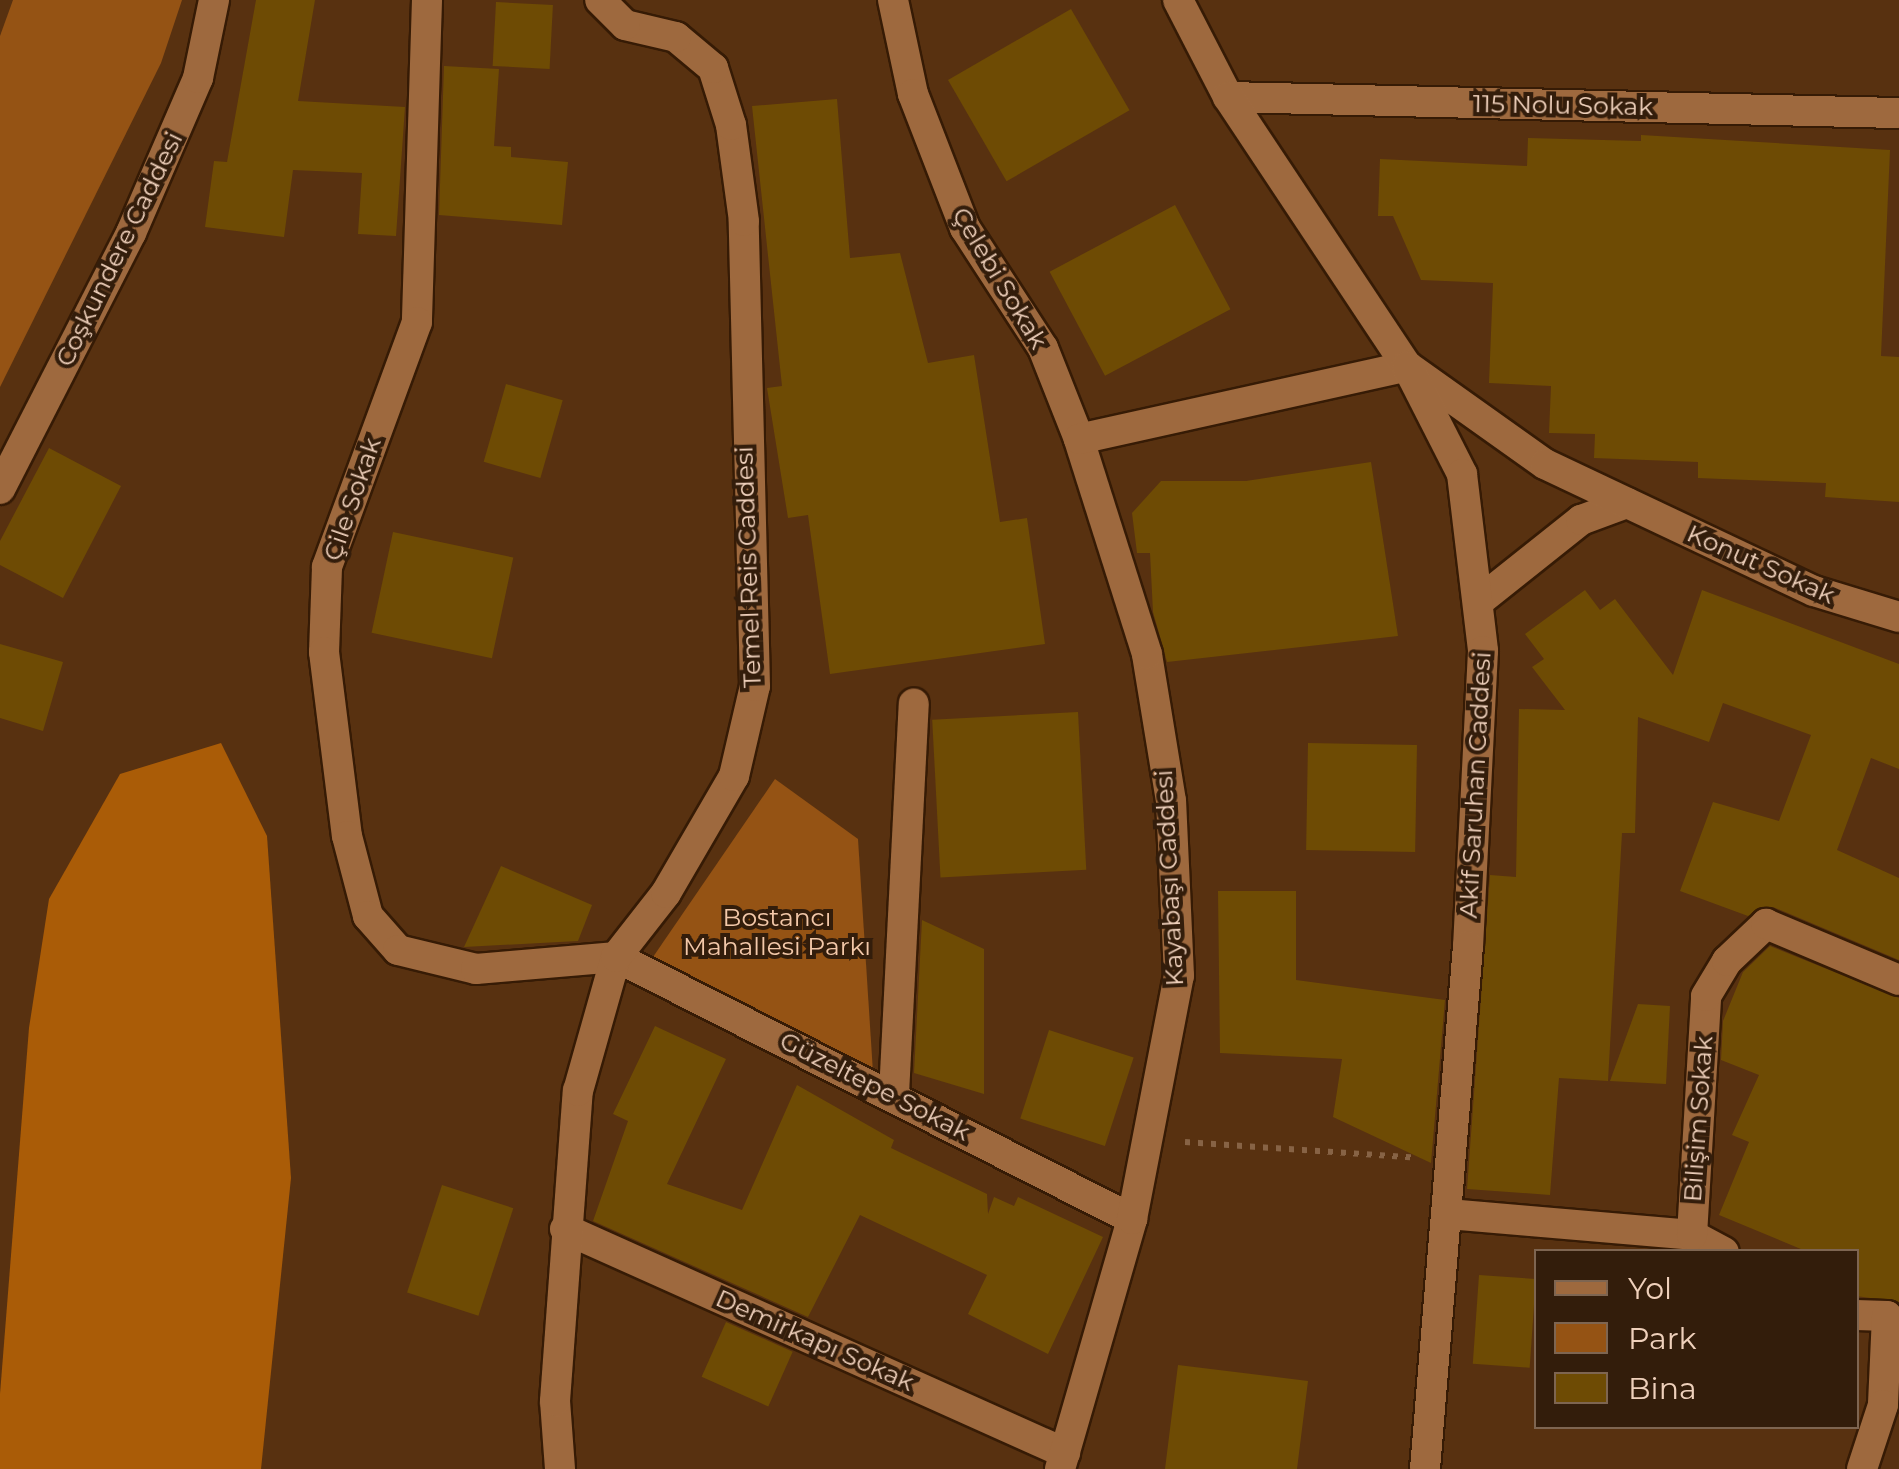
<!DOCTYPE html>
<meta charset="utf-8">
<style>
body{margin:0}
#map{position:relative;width:1899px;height:1469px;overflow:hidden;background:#583110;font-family:Montserrat,sans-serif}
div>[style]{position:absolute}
.green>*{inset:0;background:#955314}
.forest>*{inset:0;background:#aa5c07}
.building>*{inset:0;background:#6e4b04;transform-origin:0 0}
.path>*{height:6px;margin-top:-3px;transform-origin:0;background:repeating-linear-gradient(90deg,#876345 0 5px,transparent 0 13px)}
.roads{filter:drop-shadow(2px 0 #361b05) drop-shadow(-2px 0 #361b05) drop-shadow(0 2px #361b05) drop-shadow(0 -2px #361b05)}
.street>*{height:30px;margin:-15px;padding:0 15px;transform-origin:15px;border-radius:15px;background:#9e693e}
.secondary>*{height:30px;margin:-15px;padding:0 15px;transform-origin:15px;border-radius:15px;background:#9e693e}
span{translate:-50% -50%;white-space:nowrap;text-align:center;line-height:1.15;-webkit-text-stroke:8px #331d0b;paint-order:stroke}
.street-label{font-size:25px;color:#efd0bb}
.park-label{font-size:25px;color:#f3c8a9}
.legend{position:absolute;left:1534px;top:1249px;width:325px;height:180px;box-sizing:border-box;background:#331d0b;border:2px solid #7e6551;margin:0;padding:12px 18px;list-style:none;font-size:30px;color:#efd0bb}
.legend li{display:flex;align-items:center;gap:20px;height:50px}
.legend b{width:50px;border:2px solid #7e6551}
</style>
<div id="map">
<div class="green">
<div style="clip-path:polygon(13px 0,182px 0,161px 63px,0 387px,0 36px)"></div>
<div style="clip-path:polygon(775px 779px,858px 839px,874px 1088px,653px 957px)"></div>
</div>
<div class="forest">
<div style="clip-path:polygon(221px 743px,267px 836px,291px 1178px,261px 1469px,0 1469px,0 1394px,29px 1028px,49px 899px,120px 774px)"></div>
</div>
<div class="building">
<div style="clip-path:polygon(256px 0,315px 0,298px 101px,405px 107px,396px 236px,358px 234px,362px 173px,293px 170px,284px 237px,205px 227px,214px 161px,227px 162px)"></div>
<div style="left:496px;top:2px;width:57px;height:64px;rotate:3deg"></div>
<div style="left:1071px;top:9px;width:117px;height:142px;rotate:60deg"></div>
<div style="clip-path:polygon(444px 66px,499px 69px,494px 146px,511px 147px,511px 157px,568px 162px,562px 225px,439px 215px)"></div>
<div style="clip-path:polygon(837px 99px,850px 258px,900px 253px,928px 363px,974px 355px,1000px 522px,1027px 518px,1045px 644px,830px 674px,808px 515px,788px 518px,767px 388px,782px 386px,752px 106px)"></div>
<div style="clip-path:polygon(1641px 135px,1890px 150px,1881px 356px,1899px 357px,1899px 502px,1825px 497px,1826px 483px,1698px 478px,1698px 462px,1594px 458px,1595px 434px,1549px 433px,1551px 386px,1489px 383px,1493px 283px,1421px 280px,1393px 216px,1378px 216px,1380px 159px,1527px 166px,1528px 138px,1641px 141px)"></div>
<div style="left:1175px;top:205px;width:118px;height:142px;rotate:62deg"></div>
<div style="left:506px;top:384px;width:59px;height:81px;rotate:16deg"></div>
<div style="clip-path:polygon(49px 448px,121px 486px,63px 598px,0 565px,0 541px)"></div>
<div style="clip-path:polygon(1371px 462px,1398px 636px,1167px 662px,1153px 612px,1150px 553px,1137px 553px,1132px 513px,1161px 481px,1246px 481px)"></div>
<div style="left:393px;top:532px;width:123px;height:103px;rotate:12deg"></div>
<div style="clip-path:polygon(1585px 590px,1600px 610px,1615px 599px,1673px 675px,1702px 590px,1899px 664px,1899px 769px,1871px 758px,1837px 850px,1899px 878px,1899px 960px,1773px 907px,1748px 916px,1680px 891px,1713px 802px,1779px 821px,1811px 735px,1723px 703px,1709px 742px,1638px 717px,1635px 833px,1622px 833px,1608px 1081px,1559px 1078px,1550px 1195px,1467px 1189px,1490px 875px,1516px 877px,1519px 709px,1565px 710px,1532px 667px,1544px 659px,1525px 634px)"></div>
<div style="clip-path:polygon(0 644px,63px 662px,43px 731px,0 718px)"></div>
<div style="left:1078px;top:712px;width:158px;height:146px;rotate:87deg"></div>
<div style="left:1308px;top:743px;width:109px;height:107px;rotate:1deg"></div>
<div style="clip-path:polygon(501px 866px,592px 905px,578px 941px,464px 947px)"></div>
<div style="clip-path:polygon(1218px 891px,1296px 891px,1296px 980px,1445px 1000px,1431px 1163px,1333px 1117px,1342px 1059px,1220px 1053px)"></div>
<div style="clip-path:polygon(922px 920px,984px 949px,984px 1094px,914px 1073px)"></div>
<div style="clip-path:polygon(1770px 946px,1899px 998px,1899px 1302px,1856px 1296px,1856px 1252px,1808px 1252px,1719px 1215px,1749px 1142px,1732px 1135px,1759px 1075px,1721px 1060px,1723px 1021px,1743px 972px)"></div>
<div style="clip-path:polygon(1638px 1004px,1670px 1006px,1666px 1084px,1610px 1081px)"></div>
<div style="clip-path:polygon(655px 1026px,726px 1059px,667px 1184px,742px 1210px,797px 1085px,894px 1140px,891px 1148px,987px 1194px,988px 1214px,994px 1197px,1014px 1206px,1018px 1197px,1103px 1237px,1048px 1354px,968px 1314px,987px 1275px,860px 1215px,808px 1317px,593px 1221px,628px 1121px,613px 1114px)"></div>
<div style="left:1049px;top:1030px;width:89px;height:93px;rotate:18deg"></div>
<div style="left:442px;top:1185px;width:75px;height:113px;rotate:18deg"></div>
<div style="left:1479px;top:1275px;width:57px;height:89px;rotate:4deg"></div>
<div style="left:726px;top:1322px;width:73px;height:60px;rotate:24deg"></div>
<div style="clip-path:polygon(1178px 1365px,1308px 1381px,1297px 1469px,1165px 1469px)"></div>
</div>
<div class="path">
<div style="left:1185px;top:1142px;width:233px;rotate:3.9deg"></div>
</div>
<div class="roads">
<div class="street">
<div style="left:427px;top:0;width:322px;rotate:91.8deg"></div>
<div style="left:417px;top:322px;width:261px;rotate:110.2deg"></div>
<div style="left:327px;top:567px;width:85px;rotate:92deg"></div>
<div style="left:324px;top:652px;width:185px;rotate:82.9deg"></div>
<div style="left:347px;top:836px;width:83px;rotate:75.3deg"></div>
<div style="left:368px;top:916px;width:45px;rotate:48.6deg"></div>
<div style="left:398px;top:950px;width:80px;rotate:13.7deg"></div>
<div style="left:476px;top:969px;width:141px;rotate:-4.9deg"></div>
<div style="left:616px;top:957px;width:579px;rotate:26.92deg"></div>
<div style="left:893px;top:0;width:96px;rotate:78deg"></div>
<div style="left:913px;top:94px;width:144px;rotate:68.8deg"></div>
<div style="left:965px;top:228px;width:143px;rotate:57deg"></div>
<div style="left:1043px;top:348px;width:98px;rotate:68.4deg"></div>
<div style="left:1228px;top:97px;width:671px;rotate:1.37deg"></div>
<div style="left:1478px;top:602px;width:132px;rotate:-38.5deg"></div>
<div style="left:1581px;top:520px;width:49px;rotate:-20.3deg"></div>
<div style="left:894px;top:1094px;width:391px;rotate:-87.1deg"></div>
<div style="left:1448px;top:1214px;width:245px;rotate:4.9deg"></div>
<div style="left:1692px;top:1235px;width:36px;rotate:28deg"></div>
<div style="left:565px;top:1229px;width:548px;rotate:24.13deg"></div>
<div style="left:1692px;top:1235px;width:239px;rotate:-86.6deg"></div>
<div style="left:1706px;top:996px;width:41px;rotate:-59deg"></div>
<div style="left:1727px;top:961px;width:54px;rotate:-43.5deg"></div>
<div style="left:1766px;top:924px;width:144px;rotate:22.8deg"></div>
<div style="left:1856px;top:1315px;width:31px;rotate:2deg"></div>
<div style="left:1887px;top:1316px;width:89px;rotate:92.6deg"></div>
<div style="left:1883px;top:1405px;width:67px;rotate:108.2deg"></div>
<div style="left:560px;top:1469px;width:68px;rotate:-94.2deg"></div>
<div style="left:555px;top:1401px;width:311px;rotate:-85.8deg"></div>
<div style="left:578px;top:1091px;width:139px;rotate:-74.2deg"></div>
<div style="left:616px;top:957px;width:81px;rotate:-52deg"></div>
<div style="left:666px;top:893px;width:135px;rotate:-59.8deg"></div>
<div style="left:734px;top:776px;width:92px;rotate:-76.9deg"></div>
<div style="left:755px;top:686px;width:465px;rotate:-91.4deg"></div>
<div style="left:744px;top:221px;width:97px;rotate:-97.7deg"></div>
<div style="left:731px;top:125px;width:60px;rotate:-107.5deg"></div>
<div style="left:713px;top:68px;width:48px;rotate:-140deg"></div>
<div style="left:676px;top:37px;width:52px;rotate:-166.8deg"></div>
<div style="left:625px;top:25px;width:35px;rotate:-135deg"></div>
<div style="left:1060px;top:1469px;width:260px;rotate:-73.9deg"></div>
<div style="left:1132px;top:1219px;width:248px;rotate:-79.1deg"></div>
<div style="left:1179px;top:976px;width:175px;rotate:-92.6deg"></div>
<div style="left:1171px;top:801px;width:149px;rotate:-99.3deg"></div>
<div style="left:1147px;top:654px;width:225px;rotate:-107.6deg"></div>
<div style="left:1079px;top:439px;width:336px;rotate:-12.5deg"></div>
<div style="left:1407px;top:366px;width:169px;rotate:35.4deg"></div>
<div style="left:1545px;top:464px;width:297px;rotate:25.3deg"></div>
<div style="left:1814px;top:591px;width:89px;rotate:17deg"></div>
</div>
<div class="secondary">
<div style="left:1178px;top:0;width:109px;rotate:62.7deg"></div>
<div style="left:1228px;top:97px;width:323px;rotate:56.4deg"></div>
<div style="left:1407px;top:366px;width:121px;rotate:63deg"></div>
<div style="left:1462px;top:474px;width:178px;rotate:83.2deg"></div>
<div style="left:1483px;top:651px;width:295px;rotate:92.9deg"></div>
<div style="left:1468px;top:946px;width:525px;rotate:94.7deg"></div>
<div style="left:0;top:489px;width:288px;rotate:-62.9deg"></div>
<div style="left:131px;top:233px;width:169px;rotate:-66.6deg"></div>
<div style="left:198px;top:78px;width:80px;rotate:-78.4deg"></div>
</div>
</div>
<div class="street-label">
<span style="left:1563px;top:105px;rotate:1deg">115 Nolu Sokak</span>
<span style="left:119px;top:249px;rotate:-64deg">Coşkundere Caddesi</span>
<span style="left:1000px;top:278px;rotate:59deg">Çelebi Sokak</span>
<span style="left:352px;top:499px;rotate:-71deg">Çile Sokak</span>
<span style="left:1761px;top:564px;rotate:24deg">Konut Sokak</span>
<span style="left:748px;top:567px;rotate:-92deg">Temel Reis Caddesi</span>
<span style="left:1475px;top:785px;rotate:-87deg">Akif Saruhan Caddesi</span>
<span style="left:1169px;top:878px;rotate:-93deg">Kayabaşı Caddesi</span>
<span style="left:875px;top:1086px;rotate:27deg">Güzeltepe Sokak</span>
<span style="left:1698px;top:1119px;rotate:-86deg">Bilişim Sokak</span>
<span style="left:815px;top:1340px;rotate:24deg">Demirkapı Sokak</span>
</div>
<div class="park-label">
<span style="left:777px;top:932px">Bostancı<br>Mahallesi Parkı</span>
</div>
<ul class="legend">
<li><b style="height:12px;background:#9e693e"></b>Yol</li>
<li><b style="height:28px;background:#955314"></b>Park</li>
<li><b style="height:28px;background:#6e4b04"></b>Bina</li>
</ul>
</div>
